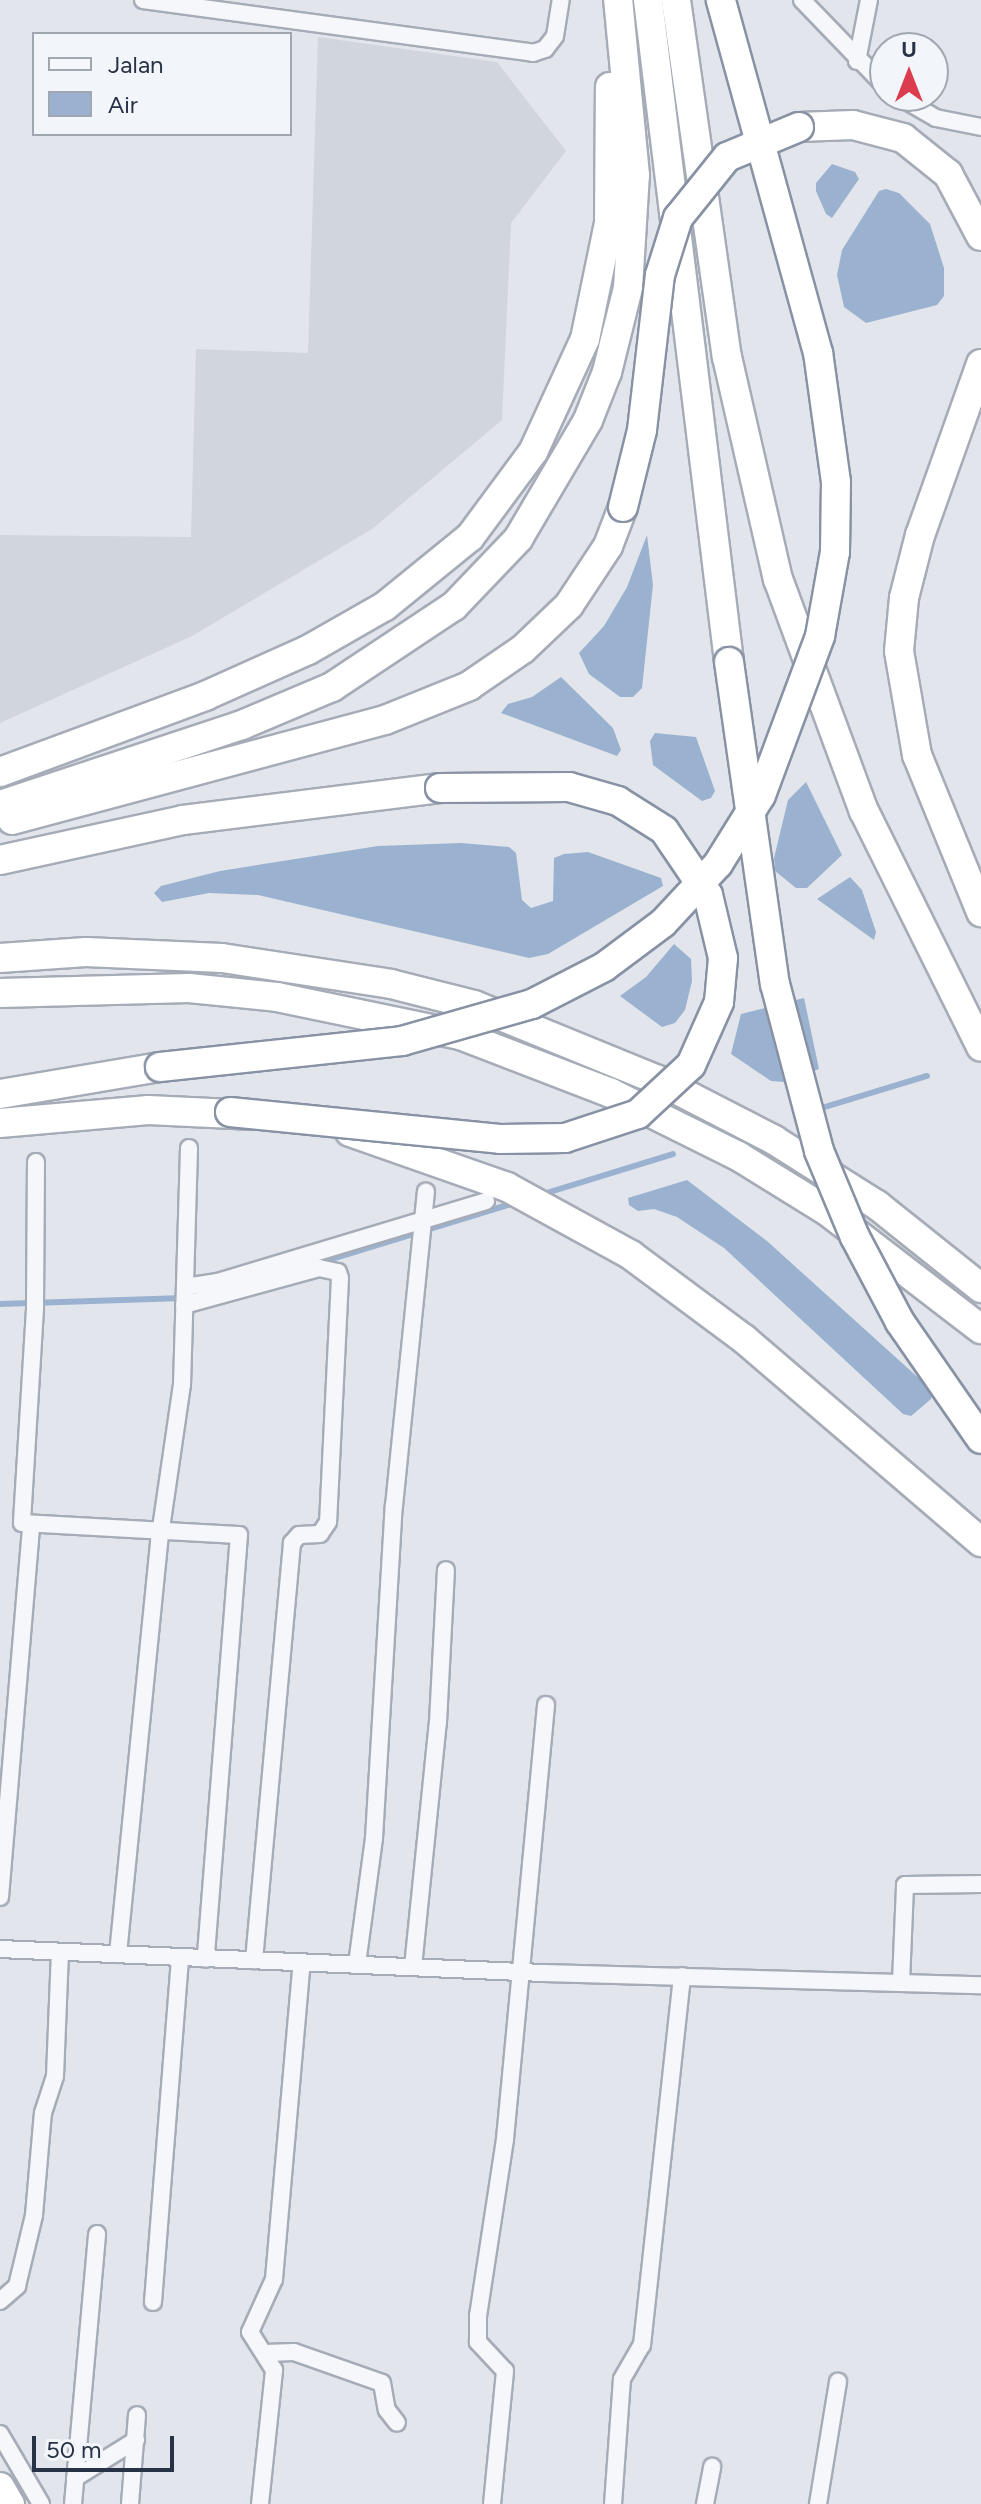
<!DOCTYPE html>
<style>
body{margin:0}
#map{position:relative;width:981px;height:2504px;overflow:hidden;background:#e2e6ec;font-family:Figtree,sans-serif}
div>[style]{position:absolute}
.built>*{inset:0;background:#d0d5de}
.water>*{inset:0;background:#9ab2cf}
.stream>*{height:6px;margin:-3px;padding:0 3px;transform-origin:3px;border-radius:3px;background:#9ab2cf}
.roads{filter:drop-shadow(2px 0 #a6acb7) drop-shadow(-2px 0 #a6acb7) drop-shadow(0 2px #a6acb7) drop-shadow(0 -2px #a6acb7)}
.minor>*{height:16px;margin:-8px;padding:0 8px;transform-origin:8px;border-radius:8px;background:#f6f7fa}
.motorway>*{height:28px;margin:-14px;padding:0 14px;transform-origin:14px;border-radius:14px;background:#fff}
.bridges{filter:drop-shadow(2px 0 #8892a4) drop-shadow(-2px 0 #8892a4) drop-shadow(0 2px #8892a4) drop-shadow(0 -2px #8892a4)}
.motorway-bridge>*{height:28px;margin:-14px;padding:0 14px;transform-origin:14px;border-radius:14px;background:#fff}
span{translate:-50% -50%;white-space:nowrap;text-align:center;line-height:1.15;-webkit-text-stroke:6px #f2f5f9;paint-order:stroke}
.legend{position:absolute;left:32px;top:32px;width:260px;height:104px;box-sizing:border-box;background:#f2f5f9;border:2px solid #a1a7b1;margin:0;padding:10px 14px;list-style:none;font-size:24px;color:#283246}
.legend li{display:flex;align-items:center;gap:16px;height:40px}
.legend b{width:40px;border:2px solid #a1a7b1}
.north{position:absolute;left:869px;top:32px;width:80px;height:80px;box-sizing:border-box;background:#f2f5f9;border:2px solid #a1a7b1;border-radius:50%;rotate:0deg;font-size:22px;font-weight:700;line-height:32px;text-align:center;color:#283246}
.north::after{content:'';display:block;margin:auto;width:28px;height:36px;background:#db3d4f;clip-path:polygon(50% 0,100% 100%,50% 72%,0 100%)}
.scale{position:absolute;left:32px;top:2436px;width:142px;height:36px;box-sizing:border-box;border:4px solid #283246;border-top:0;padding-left:10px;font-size:24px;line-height:28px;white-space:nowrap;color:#283246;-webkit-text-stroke:6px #f2f5f9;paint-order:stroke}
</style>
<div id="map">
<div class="built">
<div style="clip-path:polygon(318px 37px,497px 62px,566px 151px,511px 223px,502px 420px,372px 529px,192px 636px,0 723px,0 535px,191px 537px,196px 349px,308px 353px)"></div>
</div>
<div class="water">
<div style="clip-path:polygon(832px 164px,855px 172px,859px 179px,832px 218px,826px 214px,816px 191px,816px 183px)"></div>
<div style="clip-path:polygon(886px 189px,899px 193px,930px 224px,944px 268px,944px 296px,937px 305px,866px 323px,844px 307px,837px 275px,842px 250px,879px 191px)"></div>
<div style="clip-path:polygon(647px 535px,653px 585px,642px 688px,633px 697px,620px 697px,589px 674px,579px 653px,604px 626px,627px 587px)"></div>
<div style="clip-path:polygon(561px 677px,613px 728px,621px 750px,617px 756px,501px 713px,508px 704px,532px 697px)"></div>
<div style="clip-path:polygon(655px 733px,696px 737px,715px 791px,711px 798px,702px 801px,653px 765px,650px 741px)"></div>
<div style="clip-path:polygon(806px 782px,842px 855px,807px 888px,796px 888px,775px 871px,774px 858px,788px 800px)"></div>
<div style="clip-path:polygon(461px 843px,509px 847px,516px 853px,522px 900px,531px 908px,553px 901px,554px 858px,564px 854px,588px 852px,661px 878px,663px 886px,548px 954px,529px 958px,258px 895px,209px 893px,162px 902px,154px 893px,161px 886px,220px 871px,378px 846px)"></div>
<div style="clip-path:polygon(850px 877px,862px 890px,876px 932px,874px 940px,817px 899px)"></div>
<div style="clip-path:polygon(674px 944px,691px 959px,692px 981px,685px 1010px,675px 1023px,662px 1027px,620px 996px,646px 977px)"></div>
<div style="clip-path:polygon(804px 998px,819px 1069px,784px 1082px,771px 1081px,731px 1054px,741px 1014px)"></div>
<div style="clip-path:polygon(687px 1180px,767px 1241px,933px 1391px,931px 1399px,911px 1416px,903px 1414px,724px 1248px,677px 1217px,654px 1209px,638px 1211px,629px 1205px,628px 1198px)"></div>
</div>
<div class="stream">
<div style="left:815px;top:1110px;width:117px;rotate:-16.9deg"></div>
<div style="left:540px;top:1195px;width:139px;rotate:-17.1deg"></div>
<div style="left:319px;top:1263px;width:204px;rotate:-17.1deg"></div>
<div style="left:0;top:1304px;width:184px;rotate:-1.9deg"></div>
</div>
<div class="roads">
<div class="minor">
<div style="left:143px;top:0;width:394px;rotate:7.7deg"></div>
<div style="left:533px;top:53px;width:13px;rotate:-18deg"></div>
<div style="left:545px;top:49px;width:16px;rotate:-52deg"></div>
<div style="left:555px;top:36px;width:36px;rotate:-81deg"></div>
<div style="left:802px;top:0;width:120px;rotate:46deg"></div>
<div style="left:857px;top:61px;width:62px;rotate:-78.9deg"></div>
<div style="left:898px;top:96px;width:44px;rotate:30.1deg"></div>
<div style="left:936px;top:118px;width:46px;rotate:11.3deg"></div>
<div style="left:36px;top:1162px;width:147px;rotate:90.4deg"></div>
<div style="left:35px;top:1309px;width:214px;rotate:93.5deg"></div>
<div style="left:22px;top:1523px;width:217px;rotate:3.2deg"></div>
<div style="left:239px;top:1535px;width:425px;rotate:94.5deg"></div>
<div style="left:185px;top:1287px;width:33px;rotate:-9deg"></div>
<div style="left:218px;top:1282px;width:280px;rotate:-16.8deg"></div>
<div style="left:184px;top:1305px;width:140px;rotate:-15.3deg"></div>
<div style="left:319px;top:1268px;width:19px;rotate:12deg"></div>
<div style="left:338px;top:1272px;width:6px;rotate:72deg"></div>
<div style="left:340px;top:1278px;width:244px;rotate:92.8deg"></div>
<div style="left:328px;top:1522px;width:14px;rotate:124deg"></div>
<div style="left:320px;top:1534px;width:21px;rotate:177deg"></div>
<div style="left:299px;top:1535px;width:11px;rotate:131deg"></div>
<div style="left:292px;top:1543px;width:419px;rotate:95.2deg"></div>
<div style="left:0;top:1897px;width:372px;rotate:-85.2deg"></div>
<div style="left:0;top:1949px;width:544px;rotate:2.53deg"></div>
<div style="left:543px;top:1973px;width:438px;rotate:1.6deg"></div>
<div style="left:118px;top:1954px;width:414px;rotate:-84.3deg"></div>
<div style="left:159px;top:1542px;width:159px;rotate:-81.7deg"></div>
<div style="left:182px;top:1385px;width:237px;rotate:-88.3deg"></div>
<div style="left:357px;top:1964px;width:127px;rotate:-82.3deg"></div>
<div style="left:374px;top:1838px;width:333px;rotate:-86.6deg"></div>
<div style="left:394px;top:1506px;width:316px;rotate:-84.2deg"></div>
<div style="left:413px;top:1967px;width:246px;rotate:-84.2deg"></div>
<div style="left:438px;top:1722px;width:152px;rotate:-87deg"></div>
<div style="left:901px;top:1982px;width:97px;rotate:-87.6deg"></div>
<div style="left:905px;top:1885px;width:76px;rotate:-0.8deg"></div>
<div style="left:0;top:2301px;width:23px;rotate:-41deg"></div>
<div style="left:17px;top:2286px;width:73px;rotate:-76.5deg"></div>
<div style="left:34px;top:2215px;width:102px;rotate:-85deg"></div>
<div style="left:43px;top:2113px;width:39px;rotate:-72deg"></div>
<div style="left:55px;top:2076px;width:124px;rotate:-87.7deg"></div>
<div style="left:153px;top:2302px;width:344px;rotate:-85.5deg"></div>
<div style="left:266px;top:2353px;width:28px;rotate:-2deg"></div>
<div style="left:294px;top:2352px;width:93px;rotate:19.4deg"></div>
<div style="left:382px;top:2383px;width:27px;rotate:80deg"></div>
<div style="left:387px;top:2410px;width:16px;rotate:52deg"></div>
<div style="left:0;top:2434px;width:81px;rotate:59.6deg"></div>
<div style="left:75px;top:2478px;width:72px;rotate:-31.9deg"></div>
<div style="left:73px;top:2504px;width:271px;rotate:-84.9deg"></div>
<div style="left:130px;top:2504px;width:89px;rotate:-85.5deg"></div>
<div style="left:260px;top:2504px;width:135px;rotate:-84deg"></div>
<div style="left:274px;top:2370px;width:45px;rotate:-122.3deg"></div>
<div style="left:250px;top:2332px;width:58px;rotate:-65.6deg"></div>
<div style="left:274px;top:2279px;width:318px;rotate:-85deg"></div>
<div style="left:492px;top:2504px;width:134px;rotate:-84.4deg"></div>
<div style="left:505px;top:2371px;width:40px;rotate:-133deg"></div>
<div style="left:478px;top:2342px;width:26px;rotate:-90deg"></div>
<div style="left:478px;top:2316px;width:179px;rotate:-81.3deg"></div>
<div style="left:505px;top:2139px;width:436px;rotate:-84.6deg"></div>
<div style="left:613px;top:2504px;width:125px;rotate:-85.9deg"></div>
<div style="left:622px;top:2379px;width:39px;rotate:-60deg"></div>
<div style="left:642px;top:2345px;width:371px;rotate:-83.8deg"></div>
<div style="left:705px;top:2504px;width:38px;rotate:-79deg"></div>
<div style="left:818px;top:2504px;width:124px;rotate:-80.7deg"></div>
</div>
<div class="motorway">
<div style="left:648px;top:0;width:667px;rotate:83.02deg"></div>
<div style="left:676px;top:0;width:361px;rotate:81.9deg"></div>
<div style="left:727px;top:357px;width:228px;rotate:77.1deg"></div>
<div style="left:778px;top:579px;width:247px;rotate:69.7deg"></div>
<div style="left:864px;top:811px;width:263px;rotate:63.6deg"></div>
<div style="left:799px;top:127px;width:54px;rotate:-2.1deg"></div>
<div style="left:853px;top:125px;width:52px;rotate:14.6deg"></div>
<div style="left:903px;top:138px;width:58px;rotate:38.7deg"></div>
<div style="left:948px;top:174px;width:70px;rotate:62deg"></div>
<div style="left:981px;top:364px;width:182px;rotate:109.6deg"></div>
<div style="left:920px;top:535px;width:65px;rotate:104.3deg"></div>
<div style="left:904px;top:598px;width:53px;rotate:95.4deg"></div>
<div style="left:899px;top:651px;width:106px;rotate:80.2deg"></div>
<div style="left:917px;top:755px;width:170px;rotate:67.8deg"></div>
<div style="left:0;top:772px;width:219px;rotate:-20.3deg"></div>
<div style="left:205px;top:696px;width:113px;rotate:-24.1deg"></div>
<div style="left:308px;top:650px;width:89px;rotate:-29.7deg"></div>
<div style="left:385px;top:606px;width:109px;rotate:-39.1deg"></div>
<div style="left:470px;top:537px;width:106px;rotate:-53.5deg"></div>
<div style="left:533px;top:452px;width:124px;rotate:-65.3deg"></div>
<div style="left:585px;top:339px;width:118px;rotate:-78.3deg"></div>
<div style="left:609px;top:223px;width:136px;rotate:-89.6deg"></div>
<div style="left:0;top:805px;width:255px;rotate:-18.3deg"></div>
<div style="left:242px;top:725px;width:98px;rotate:-22.9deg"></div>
<div style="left:332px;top:687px;width:146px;rotate:-33.6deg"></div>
<div style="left:454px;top:606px;width:93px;rotate:-46.3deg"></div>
<div style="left:518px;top:539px;width:138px;rotate:-59.5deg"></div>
<div style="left:588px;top:420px;width:52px;rotate:-68.4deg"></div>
<div style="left:607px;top:372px;width:87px;rotate:-76deg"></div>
<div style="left:628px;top:288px;width:113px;rotate:-86.5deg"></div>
<div style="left:635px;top:175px;width:176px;rotate:-95.5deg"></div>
<div style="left:12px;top:820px;width:386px;rotate:-15deg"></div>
<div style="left:385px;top:720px;width:91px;rotate:-22deg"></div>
<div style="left:469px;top:686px;width:65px;rotate:-34.4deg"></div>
<div style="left:523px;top:649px;width:64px;rotate:-43.7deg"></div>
<div style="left:569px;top:605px;width:71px;rotate:-56.5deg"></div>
<div style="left:608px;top:546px;width:42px;rotate:-69deg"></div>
<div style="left:0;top:860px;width:187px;rotate:-12.3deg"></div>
<div style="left:183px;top:820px;width:259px;rotate:-7.1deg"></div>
<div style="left:0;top:958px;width:86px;rotate:-4deg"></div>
<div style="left:86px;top:952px;width:136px;rotate:2.5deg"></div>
<div style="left:222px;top:958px;width:171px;rotate:8.7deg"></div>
<div style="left:391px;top:984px;width:86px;rotate:14.2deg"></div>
<div style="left:474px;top:1005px;width:199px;rotate:22.2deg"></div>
<div style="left:658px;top:1080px;width:131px;rotate:27.3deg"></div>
<div style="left:774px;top:1140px;width:122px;rotate:32.3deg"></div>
<div style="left:877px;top:1205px;width:133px;rotate:38.6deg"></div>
<div style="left:0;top:993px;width:189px;rotate:-1.5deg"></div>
<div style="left:189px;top:988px;width:88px;rotate:5.8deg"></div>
<div style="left:277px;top:997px;width:187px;rotate:11.7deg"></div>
<div style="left:460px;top:1035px;width:162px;rotate:21deg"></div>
<div style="left:611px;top:1093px;width:142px;rotate:26.4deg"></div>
<div style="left:738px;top:1156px;width:105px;rotate:31.7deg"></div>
<div style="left:827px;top:1211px;width:194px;rotate:37.5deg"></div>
<div style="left:0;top:1094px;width:162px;rotate:-9.6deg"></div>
<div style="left:0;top:1123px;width:149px;rotate:-5deg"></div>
<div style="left:148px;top:1110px;width:106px;rotate:2.7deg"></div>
<div style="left:350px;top:1132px;width:166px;rotate:19.3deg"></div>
<div style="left:507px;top:1187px;width:141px;rotate:28.7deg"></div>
<div style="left:631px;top:1255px;width:141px;rotate:36.6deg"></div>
<div style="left:744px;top:1339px;width:312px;rotate:40.6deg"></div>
<div style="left:0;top:2487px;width:20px;rotate:60deg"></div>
</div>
</div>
<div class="bridges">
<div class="motorway-bridge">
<div style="left:623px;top:507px;width:79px;rotate:-76.1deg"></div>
<div style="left:642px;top:430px;width:156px;rotate:-83.4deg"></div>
<div style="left:660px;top:275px;width:60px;rotate:-72.5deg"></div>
<div style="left:678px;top:218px;width:78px;rotate:-51.2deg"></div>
<div style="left:727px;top:157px;width:78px;rotate:-22.6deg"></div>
<div style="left:729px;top:662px;width:325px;rotate:81.9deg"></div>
<div style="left:775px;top:984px;width:173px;rotate:75.2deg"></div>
<div style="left:819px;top:1151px;width:93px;rotate:67.3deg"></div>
<div style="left:855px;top:1237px;width:96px;rotate:62.1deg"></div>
<div style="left:900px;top:1322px;width:142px;rotate:55.3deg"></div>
<div style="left:160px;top:1067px;width:243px;rotate:-6.1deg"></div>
<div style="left:402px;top:1041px;width:135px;rotate:-15.9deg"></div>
<div style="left:532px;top:1004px;width:81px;rotate:-27.2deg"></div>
<div style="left:604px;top:967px;width:74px;rotate:-36.7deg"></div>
<div style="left:663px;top:923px;width:81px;rotate:-47deg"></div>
<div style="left:718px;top:864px;width:81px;rotate:-58.1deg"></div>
<div style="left:761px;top:795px;width:170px;rotate:-69.6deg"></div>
<div style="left:820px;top:636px;width:85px;rotate:-79.9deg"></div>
<div style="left:835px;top:552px;width:70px;rotate:-89.2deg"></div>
<div style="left:836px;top:482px;width:130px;rotate:-97.9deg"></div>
<div style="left:818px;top:353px;width:366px;rotate:-105.4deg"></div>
<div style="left:230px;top:1112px;width:271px;rotate:5.7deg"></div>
<div style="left:500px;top:1139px;width:65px;rotate:-0.9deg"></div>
<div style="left:565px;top:1138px;width:77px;rotate:-18.2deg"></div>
<div style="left:638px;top:1114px;width:72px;rotate:-42.8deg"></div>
<div style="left:691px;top:1065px;width:69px;rotate:-66deg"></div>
<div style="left:719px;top:1002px;width:44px;rotate:-84.8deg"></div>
<div style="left:723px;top:958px;width:65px;rotate:-103.4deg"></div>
<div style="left:708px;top:895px;width:78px;rotate:-124.1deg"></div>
<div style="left:664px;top:830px;width:54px;rotate:-147.8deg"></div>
<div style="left:618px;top:801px;width:51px;rotate:-164.1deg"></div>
<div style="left:569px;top:787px;width:129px;rotate:179.6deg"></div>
</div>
</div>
<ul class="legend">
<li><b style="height:10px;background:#f6f7fa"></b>Jalan</li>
<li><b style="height:22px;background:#9ab2cf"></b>Air</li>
</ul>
<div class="north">U</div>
<div class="scale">50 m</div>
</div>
